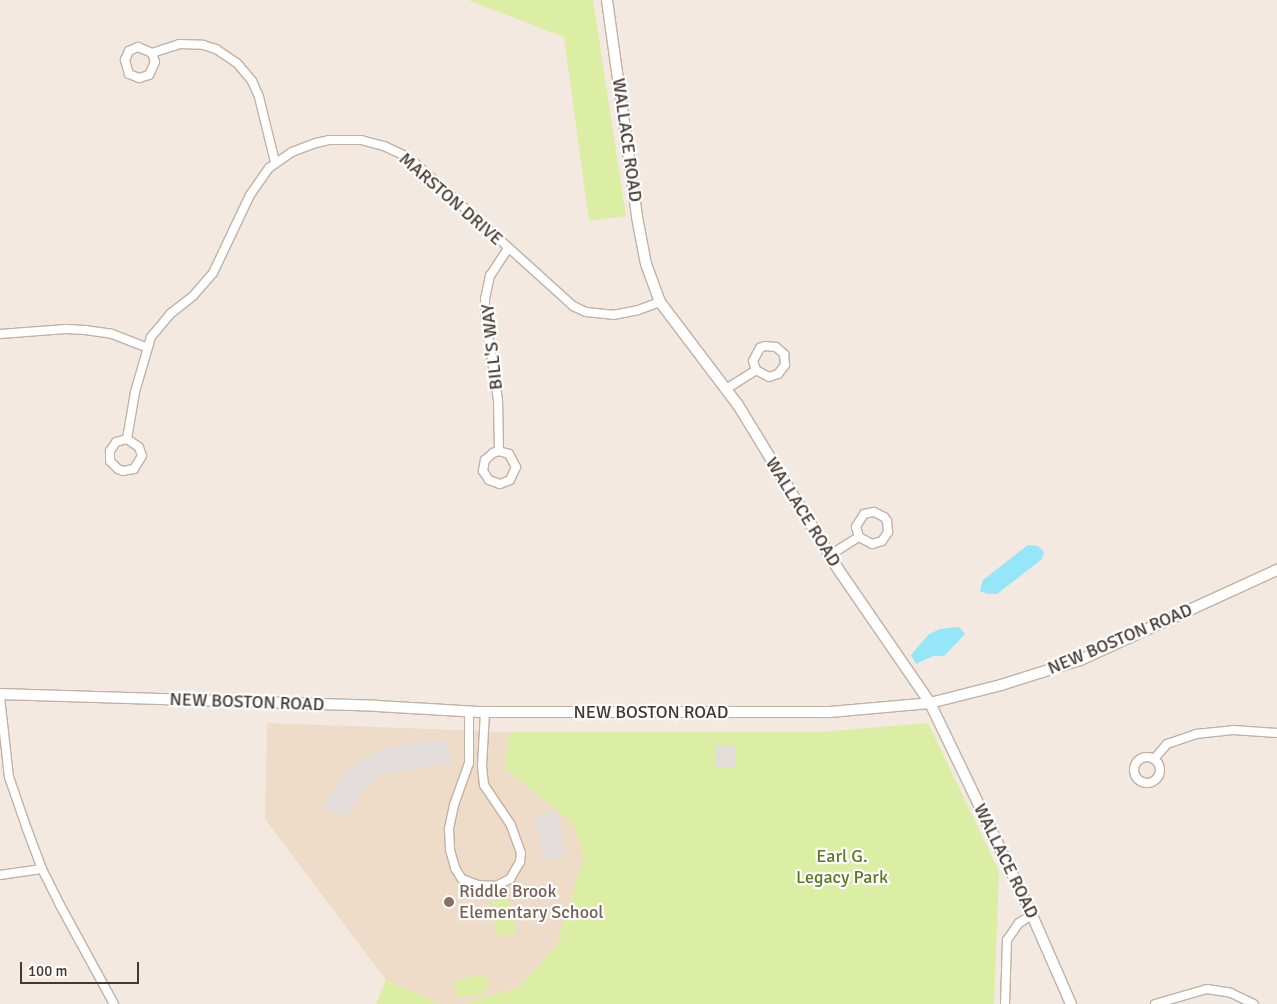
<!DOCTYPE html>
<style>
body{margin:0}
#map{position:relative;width:1277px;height:1004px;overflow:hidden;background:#f3e9e0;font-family:Signika,sans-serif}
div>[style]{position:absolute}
.education>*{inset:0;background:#eedbc8}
.green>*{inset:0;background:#dceda4;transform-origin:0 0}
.parking>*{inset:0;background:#e2ddda;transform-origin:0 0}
.water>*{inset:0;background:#94e6f8}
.roads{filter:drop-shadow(1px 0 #c1b1a5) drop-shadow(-1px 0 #c1b1a5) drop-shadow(0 1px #c1b1a5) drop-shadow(0 -1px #c1b1a5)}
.minor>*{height:8px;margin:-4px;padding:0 4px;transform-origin:4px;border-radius:4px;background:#fff}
.minor>.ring{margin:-4px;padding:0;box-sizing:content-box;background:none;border:8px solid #fff;border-radius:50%}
.tertiary>*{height:10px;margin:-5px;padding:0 5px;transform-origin:5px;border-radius:5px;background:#fff}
.dots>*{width:14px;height:14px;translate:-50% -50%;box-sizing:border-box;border:2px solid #fff;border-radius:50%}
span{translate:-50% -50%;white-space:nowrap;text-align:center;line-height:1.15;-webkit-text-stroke:4.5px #fff;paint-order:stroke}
.street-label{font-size:18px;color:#443831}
.park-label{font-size:18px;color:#577b1f}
.education-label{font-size:18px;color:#785e54}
.left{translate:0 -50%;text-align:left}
.scale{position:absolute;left:20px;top:962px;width:119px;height:22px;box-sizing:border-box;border:2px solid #443831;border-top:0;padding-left:6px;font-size:15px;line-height:18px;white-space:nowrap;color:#443831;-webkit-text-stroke:4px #fff;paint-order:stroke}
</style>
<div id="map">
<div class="education">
<div style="clip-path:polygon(267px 723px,510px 732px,504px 768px,573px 823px,585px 859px,556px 946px,519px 987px,464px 1004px,441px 1004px,386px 980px,265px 819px)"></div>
</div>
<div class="green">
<div style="clip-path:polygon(468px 0,593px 0,626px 216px,589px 221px,564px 37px)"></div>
<div style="clip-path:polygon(928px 723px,999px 871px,994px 1004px,464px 1004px,519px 987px,556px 946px,584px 859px,573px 823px,504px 768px,510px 732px,820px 732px)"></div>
<div style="left:508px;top:898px;width:36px;height:19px;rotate:77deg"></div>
<div style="clip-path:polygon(480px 974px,489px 980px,488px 988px,483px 994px,461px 997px,456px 995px,454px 985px,457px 980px)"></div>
<div style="clip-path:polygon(386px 980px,441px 1004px,376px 1004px)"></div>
</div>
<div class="parking">
<div style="clip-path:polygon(433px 741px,447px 741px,452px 763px,380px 775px,368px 785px,344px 818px,323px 806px,346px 772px,372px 754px,394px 746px)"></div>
<div style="left:715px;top:745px;width:20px;height:22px"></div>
<div style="left:557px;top:811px;width:46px;height:22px;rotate:80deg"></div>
</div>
<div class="water">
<div style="clip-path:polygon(1028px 545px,1038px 546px,1044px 552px,1042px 559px,997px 594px,987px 594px,980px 591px,983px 580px)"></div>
<div style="clip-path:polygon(959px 627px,965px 634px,944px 656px,933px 656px,916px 664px,911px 655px,929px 634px,940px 629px)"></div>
</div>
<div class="roads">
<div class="minor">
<div style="left:152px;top:53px;width:9px;rotate:72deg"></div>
<div style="left:155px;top:62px;width:14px;rotate:115deg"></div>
<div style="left:149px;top:75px;width:10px;rotate:163deg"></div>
<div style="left:139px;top:78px;width:11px;rotate:-158deg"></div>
<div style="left:129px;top:74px;width:15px;rotate:-106deg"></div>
<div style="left:125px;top:60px;width:10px;rotate:-66deg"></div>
<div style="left:129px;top:51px;width:10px;rotate:-24deg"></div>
<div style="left:138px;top:47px;width:15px;rotate:23deg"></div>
<div style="left:152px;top:53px;width:28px;rotate:-18deg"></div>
<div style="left:179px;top:44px;width:24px;rotate:2deg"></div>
<div style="left:203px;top:45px;width:14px;rotate:17deg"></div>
<div style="left:216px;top:49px;width:25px;rotate:34deg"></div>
<div style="left:237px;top:63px;width:23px;rotate:50deg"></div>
<div style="left:252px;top:81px;width:17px;rotate:66deg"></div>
<div style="left:259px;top:97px;width:67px;rotate:76.2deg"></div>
<div style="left:0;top:334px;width:66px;rotate:-4.3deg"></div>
<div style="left:66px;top:329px;width:19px;rotate:3deg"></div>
<div style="left:85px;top:330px;width:27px;rotate:8deg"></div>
<div style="left:112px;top:334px;width:36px;rotate:21deg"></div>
<div style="left:726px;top:389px;width:36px;rotate:-32deg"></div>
<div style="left:756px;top:370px;width:9px;rotate:-108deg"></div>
<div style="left:753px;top:361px;width:15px;rotate:-62deg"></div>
<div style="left:760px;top:348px;width:5px;rotate:-22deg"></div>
<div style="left:765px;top:346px;width:11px;rotate:5deg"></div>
<div style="left:776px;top:347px;width:11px;rotate:41deg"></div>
<div style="left:784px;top:354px;width:11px;rotate:85deg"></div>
<div style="left:785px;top:365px;width:11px;rotate:128deg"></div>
<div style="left:778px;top:374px;width:9px;rotate:162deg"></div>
<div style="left:769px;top:377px;width:15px;rotate:-152deg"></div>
<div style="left:127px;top:439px;width:14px;rotate:34deg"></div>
<div style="left:139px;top:447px;width:9px;rotate:72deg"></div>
<div style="left:142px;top:456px;width:15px;rotate:122deg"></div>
<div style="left:134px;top:469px;width:11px;rotate:170deg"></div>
<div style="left:123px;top:471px;width:5px;rotate:-158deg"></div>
<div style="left:118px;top:469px;width:11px;rotate:-135deg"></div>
<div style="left:110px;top:461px;width:10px;rotate:-90deg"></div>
<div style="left:110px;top:451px;width:11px;rotate:-56deg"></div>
<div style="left:116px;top:442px;width:11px;rotate:-15deg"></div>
<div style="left:127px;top:439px;width:48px;rotate:-80.3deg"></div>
<div style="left:135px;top:392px;width:57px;rotate:-73.8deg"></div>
<div style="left:151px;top:337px;width:30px;rotate:-50deg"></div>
<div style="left:170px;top:314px;width:29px;rotate:-38deg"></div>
<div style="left:193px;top:296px;width:30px;rotate:-49deg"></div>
<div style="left:213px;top:273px;width:86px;rotate:-64.6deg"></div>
<div style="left:250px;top:195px;width:33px;rotate:-55deg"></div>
<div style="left:269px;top:168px;width:28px;rotate:-35deg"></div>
<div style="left:292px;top:152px;width:26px;rotate:-21deg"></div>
<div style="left:316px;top:143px;width:13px;rotate:-13deg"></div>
<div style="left:329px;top:140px;width:32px"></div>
<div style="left:361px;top:140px;width:24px;rotate:15deg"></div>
<div style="left:384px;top:146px;width:21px;rotate:25deg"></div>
<div style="left:403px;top:155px;width:16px;rotate:35deg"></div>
<div style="left:416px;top:164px;width:212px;rotate:42.1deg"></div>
<div style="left:573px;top:306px;width:14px;rotate:25deg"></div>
<div style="left:586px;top:312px;width:27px;rotate:6deg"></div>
<div style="left:613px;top:315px;width:25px;rotate:-11deg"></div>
<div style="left:638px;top:310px;width:23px;rotate:-20deg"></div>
<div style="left:499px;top:451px;width:10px;rotate:17deg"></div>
<div style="left:509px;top:454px;width:15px;rotate:62deg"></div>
<div style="left:516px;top:467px;width:14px;rotate:115deg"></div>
<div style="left:510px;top:480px;width:11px;rotate:158deg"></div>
<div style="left:500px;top:484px;width:12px;rotate:-160deg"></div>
<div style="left:489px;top:480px;width:11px;rotate:-124deg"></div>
<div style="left:483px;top:471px;width:11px;rotate:-80deg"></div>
<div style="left:485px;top:460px;width:11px;rotate:-41deg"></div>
<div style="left:493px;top:453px;width:6px;rotate:-18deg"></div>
<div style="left:499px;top:451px;width:51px;rotate:-91.1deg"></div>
<div style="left:498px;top:400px;width:86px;rotate:-98.7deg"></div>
<div style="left:485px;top:315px;width:16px;rotate:-90deg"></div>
<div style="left:485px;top:299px;width:24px;rotate:-78deg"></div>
<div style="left:490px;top:276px;width:33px;rotate:-57deg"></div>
<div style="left:830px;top:555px;width:34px;rotate:-32deg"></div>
<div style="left:859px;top:537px;width:15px;rotate:28deg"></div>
<div style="left:872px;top:544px;width:10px;rotate:-17deg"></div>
<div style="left:882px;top:541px;width:11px;rotate:-56deg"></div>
<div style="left:888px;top:532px;width:11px;rotate:-95deg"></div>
<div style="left:887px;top:521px;width:5px;rotate:-127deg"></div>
<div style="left:884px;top:517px;width:11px;rotate:-153deg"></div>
<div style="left:874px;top:512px;width:10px;rotate:169deg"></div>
<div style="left:864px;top:514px;width:15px;rotate:122deg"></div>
<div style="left:856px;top:527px;width:10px;rotate:73deg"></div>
<div style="left:0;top:697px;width:81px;rotate:83.6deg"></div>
<div style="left:9px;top:777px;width:55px;rotate:70.9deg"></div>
<div style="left:27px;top:829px;width:43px;rotate:69.4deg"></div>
<div style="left:42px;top:869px;width:40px;rotate:63.4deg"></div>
<div style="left:60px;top:905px;width:113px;rotate:61.4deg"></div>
<div style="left:469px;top:712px;width:51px;rotate:90deg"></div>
<div style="left:469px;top:763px;width:45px;rotate:109.7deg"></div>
<div style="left:454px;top:805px;width:25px;rotate:102deg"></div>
<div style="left:449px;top:829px;width:21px;rotate:87deg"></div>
<div style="left:450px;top:850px;width:19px;rotate:74deg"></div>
<div style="left:455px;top:868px;width:13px;rotate:58deg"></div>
<div style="left:462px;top:879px;width:17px;rotate:21deg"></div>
<div style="left:478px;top:885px;width:18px;rotate:3deg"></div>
<div style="left:496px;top:886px;width:16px;rotate:-27deg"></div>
<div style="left:510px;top:879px;width:20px;rotate:-60deg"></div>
<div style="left:520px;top:862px;width:9px;rotate:-84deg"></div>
<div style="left:521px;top:853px;width:30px;rotate:-110deg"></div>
<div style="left:511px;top:825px;width:48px;rotate:-124deg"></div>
<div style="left:484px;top:785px;width:19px;rotate:-96deg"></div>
<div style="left:482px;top:766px;width:54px;rotate:-86.8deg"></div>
<div class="ring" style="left:1134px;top:757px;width:18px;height:18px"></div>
<div style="left:1154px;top:759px;width:20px;rotate:-49deg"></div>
<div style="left:1167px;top:744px;width:31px;rotate:-19deg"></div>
<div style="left:1196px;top:734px;width:37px;rotate:-6deg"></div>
<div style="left:1233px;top:730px;width:44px;rotate:3.9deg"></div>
<div style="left:0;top:875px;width:42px;rotate:-8.1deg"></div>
<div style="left:1005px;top:1004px;width:64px;rotate:-88.2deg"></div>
<div style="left:1007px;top:940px;width:21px;rotate:-55deg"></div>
<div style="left:1019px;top:923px;width:15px;rotate:-32deg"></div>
<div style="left:1155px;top:1004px;width:54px;rotate:-16.1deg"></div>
<div style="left:1207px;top:989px;width:24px;rotate:9deg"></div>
<div style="left:1231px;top:993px;width:25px;rotate:26deg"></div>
</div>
<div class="tertiary">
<div style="left:607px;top:0;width:219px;rotate:82.1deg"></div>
<div style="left:637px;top:217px;width:48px;rotate:79.2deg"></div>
<div style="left:646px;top:264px;width:40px;rotate:69.8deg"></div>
<div style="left:660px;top:302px;width:129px;rotate:52.9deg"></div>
<div style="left:738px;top:405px;width:192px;rotate:58.6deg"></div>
<div style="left:838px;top:569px;width:163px;rotate:55.5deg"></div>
<div style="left:930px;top:703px;width:235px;rotate:64.3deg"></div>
<div style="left:1032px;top:915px;width:97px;rotate:66.3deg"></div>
<div style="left:0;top:694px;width:377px;rotate:1.8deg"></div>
<div style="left:377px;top:706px;width:102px;rotate:3.4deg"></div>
<div style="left:479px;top:712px;width:351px"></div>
<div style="left:830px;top:712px;width:100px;rotate:-5.1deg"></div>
<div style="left:930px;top:703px;width:73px;rotate:-14.2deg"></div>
<div style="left:1001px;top:685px;width:83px;rotate:-17.6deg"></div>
<div style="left:1080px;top:660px;width:217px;rotate:-24.6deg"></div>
</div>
</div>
<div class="dots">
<div style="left:449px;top:902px;background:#8d6e63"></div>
</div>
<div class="street-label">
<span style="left:627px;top:140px;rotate:82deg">WALLACE ROAD</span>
<span style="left:451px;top:199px;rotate:41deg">MARSTON DRIVE</span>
<span style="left:492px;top:347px;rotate:-96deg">BILL'S WAY</span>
<span style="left:803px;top:512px;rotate:58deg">WALLACE ROAD</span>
<span style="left:1120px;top:639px;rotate:-23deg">NEW BOSTON ROAD</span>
<span style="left:247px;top:702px;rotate:2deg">NEW BOSTON ROAD</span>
<span style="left:651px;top:712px">NEW BOSTON ROAD</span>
<span style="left:1006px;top:861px;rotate:64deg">WALLACE ROAD</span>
</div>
<div class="park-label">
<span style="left:842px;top:867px">Earl G.<br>Legacy Park</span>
</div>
<div class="education-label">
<span class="left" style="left:459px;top:902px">Riddle Brook<br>Elementary School</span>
</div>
<div class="scale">100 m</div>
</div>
